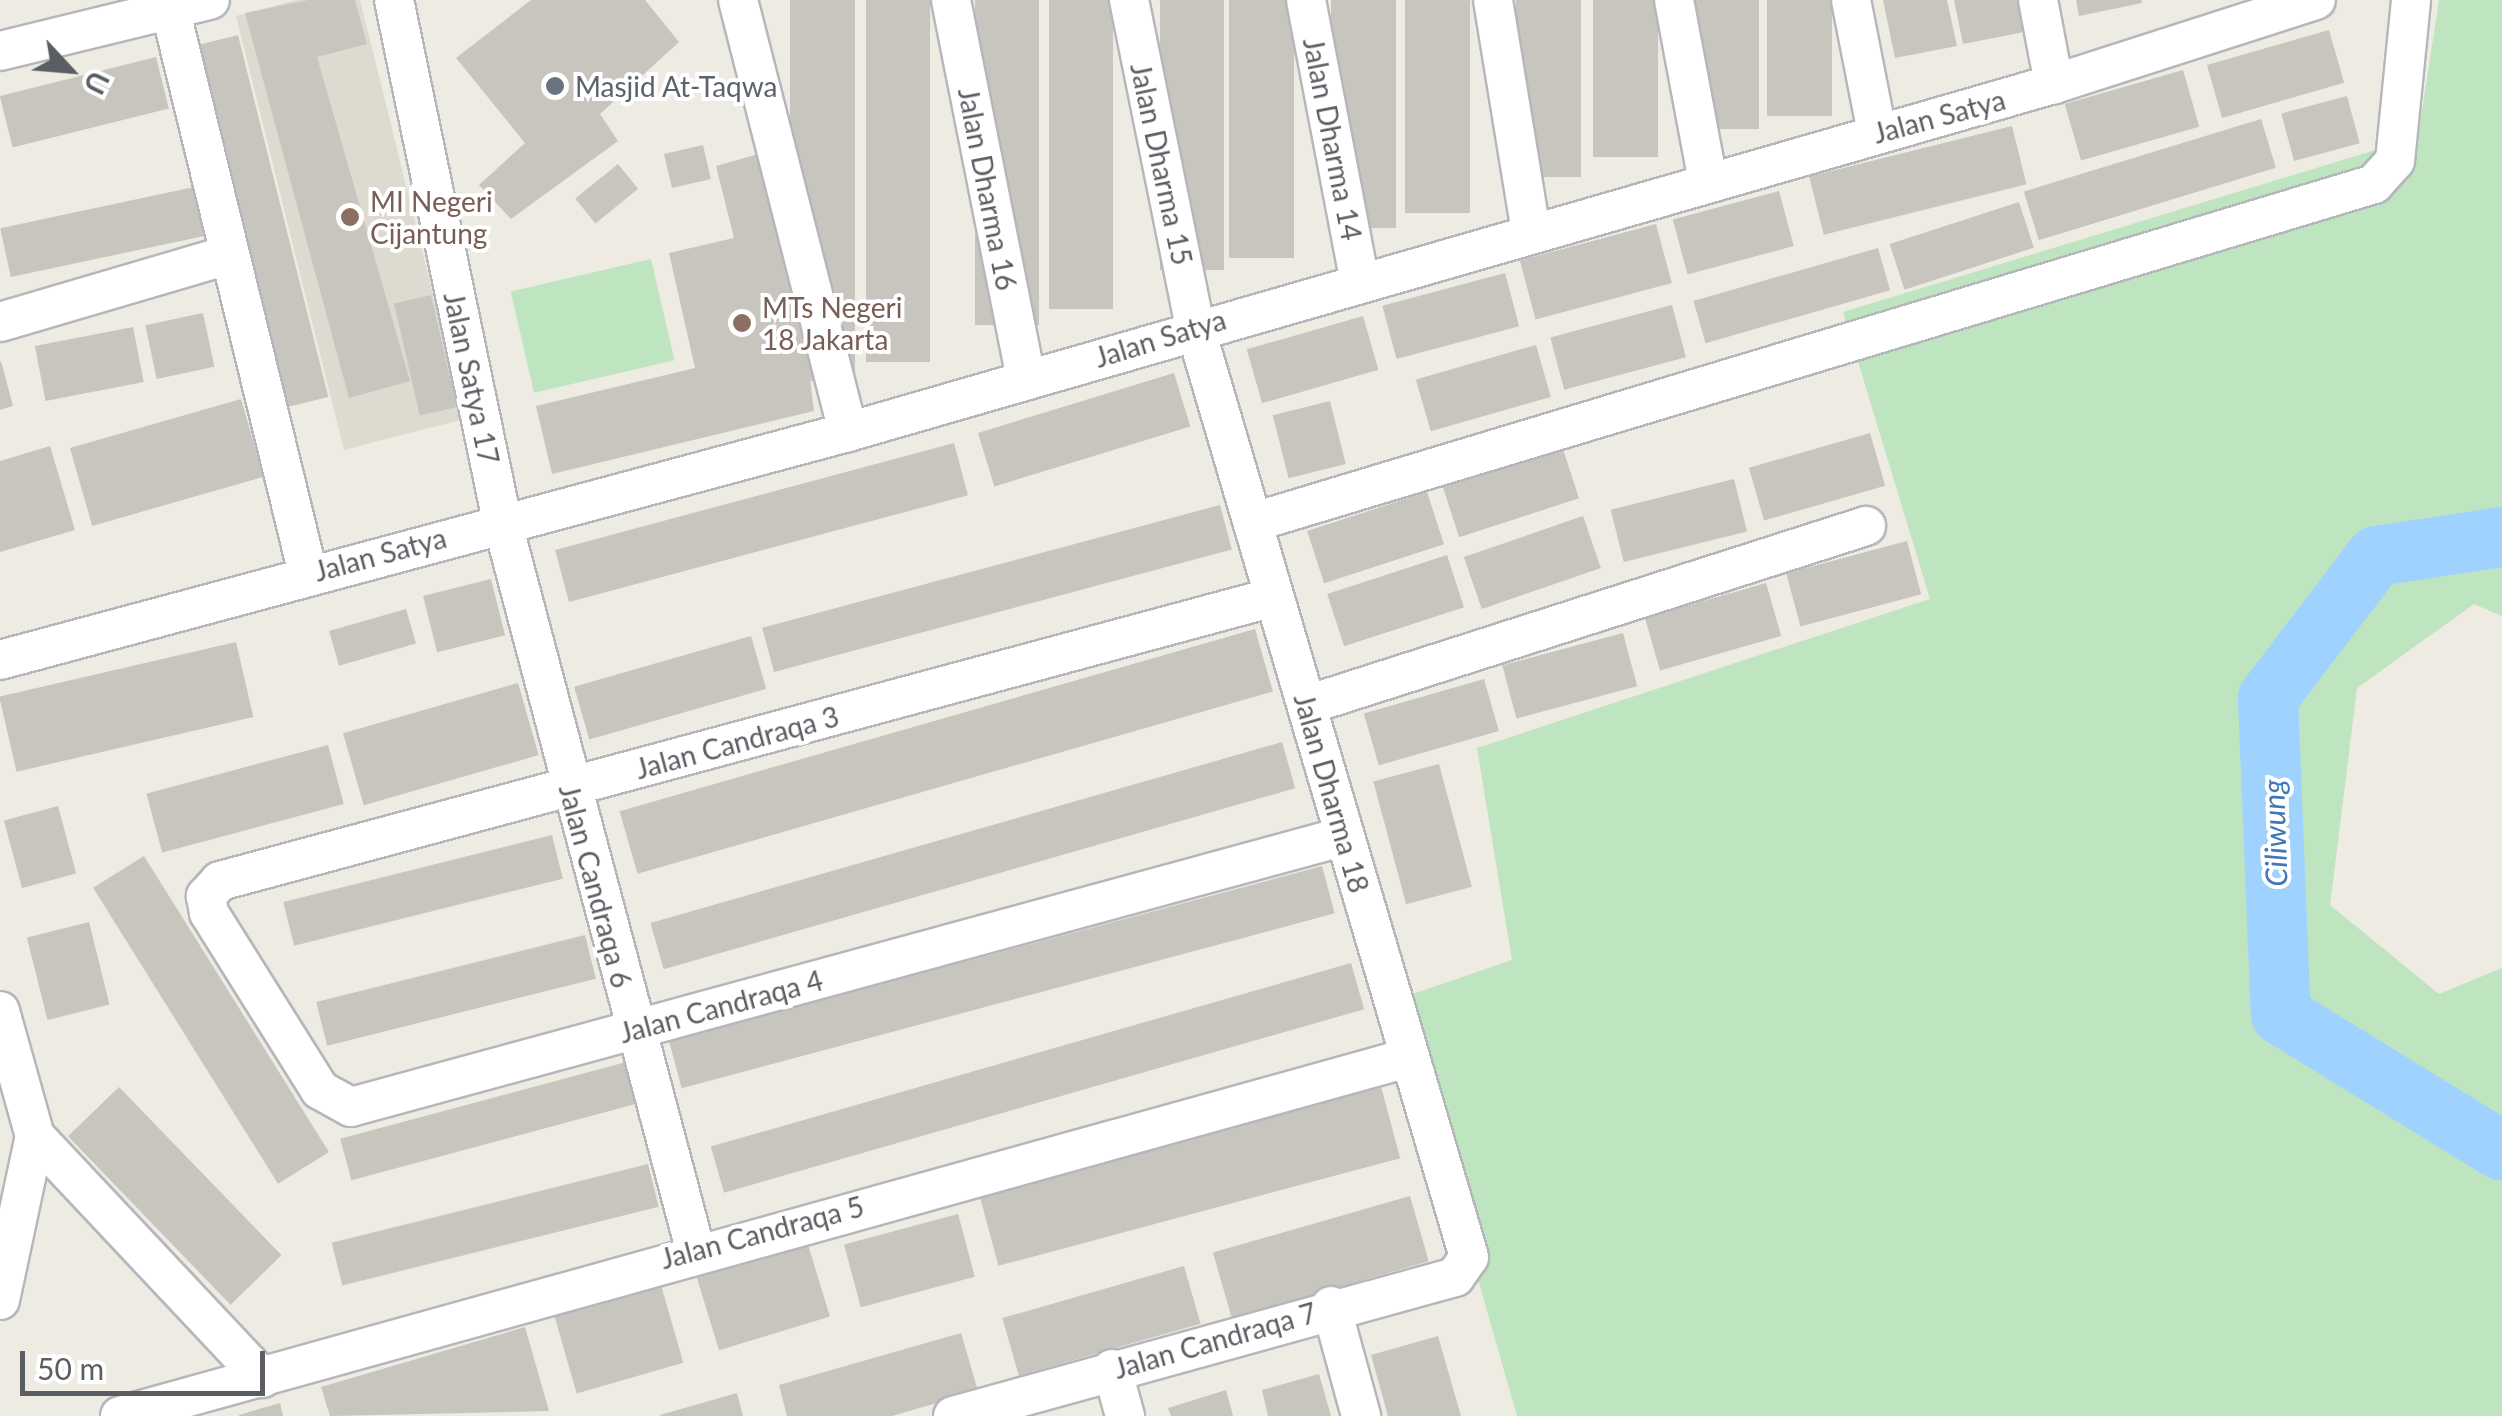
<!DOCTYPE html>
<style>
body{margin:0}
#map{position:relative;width:2502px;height:1416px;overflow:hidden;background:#edebe2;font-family:Lato,sans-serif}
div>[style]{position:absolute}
.education>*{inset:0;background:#dddad0}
.green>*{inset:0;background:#bee5bf;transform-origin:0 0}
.river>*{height:60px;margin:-30px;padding:0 30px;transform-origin:30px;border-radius:30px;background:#a0d2ff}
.building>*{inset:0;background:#c8c5bf;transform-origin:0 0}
.roads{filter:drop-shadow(2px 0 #b4b7bc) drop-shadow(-2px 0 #b4b7bc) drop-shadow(0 2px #b4b7bc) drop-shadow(0 -2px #b4b7bc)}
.minor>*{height:38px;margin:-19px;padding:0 19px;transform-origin:19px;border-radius:19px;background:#fff}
.dots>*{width:28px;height:28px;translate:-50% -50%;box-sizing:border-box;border:5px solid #fff;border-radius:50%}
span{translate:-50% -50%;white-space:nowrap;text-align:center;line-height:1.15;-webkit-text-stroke:8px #fff;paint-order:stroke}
.worship-label{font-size:28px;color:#5b616d}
.left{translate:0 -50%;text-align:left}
.street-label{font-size:28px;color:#5a5d62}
.education-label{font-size:28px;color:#785e54}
.water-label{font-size:30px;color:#4077b9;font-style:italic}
.north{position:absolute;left:20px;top:20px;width:100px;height:100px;-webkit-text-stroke:8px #fff;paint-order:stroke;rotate:116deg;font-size:28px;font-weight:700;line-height:40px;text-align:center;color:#5a5d62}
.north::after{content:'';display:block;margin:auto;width:35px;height:45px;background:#5a5d62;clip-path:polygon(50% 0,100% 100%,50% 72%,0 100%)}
.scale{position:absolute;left:20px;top:1351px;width:245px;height:45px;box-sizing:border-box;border:5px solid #5a5d62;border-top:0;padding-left:12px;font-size:30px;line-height:35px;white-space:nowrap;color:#5a5d62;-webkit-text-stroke:8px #fff;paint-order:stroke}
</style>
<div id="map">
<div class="education">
<div style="clip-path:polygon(296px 0,360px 0,464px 419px,344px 450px,236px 16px)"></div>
</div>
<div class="green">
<div style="clip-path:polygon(2439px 0,2502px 0,2502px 616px,2474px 604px,2357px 688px,2330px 905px,2439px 994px,2502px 968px,2502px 1416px,1517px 1416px,1398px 999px,1512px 960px,1477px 748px,1930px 599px,1843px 312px,2418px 137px)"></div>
<div style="left:651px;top:259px;width:104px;height:144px;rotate:77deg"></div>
</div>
<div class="river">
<div style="left:2502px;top:537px;width:127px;rotate:171.4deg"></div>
<div style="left:2376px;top:556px;width:178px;rotate:127.3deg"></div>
<div style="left:2268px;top:698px;width:317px;rotate:87.7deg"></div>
<div style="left:2281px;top:1015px;width:259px;rotate:31.6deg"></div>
</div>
<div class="building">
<div style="clip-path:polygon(308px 0,355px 0,367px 44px,317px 57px,410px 381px,349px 398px,245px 13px)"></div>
<div style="clip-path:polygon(531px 0,645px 0,679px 42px,600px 114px,618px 141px,511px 219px,479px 185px,525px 143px,456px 58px)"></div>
<div style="left:790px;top:0;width:65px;height:381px"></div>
<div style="left:866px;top:0;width:64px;height:362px"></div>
<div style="left:975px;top:0;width:64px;height:325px"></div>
<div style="left:1049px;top:0;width:64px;height:309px"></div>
<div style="left:1160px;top:0;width:64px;height:270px"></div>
<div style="left:1229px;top:0;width:65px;height:258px"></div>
<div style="left:1331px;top:0;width:65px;height:228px"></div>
<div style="left:1405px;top:0;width:65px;height:213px"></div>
<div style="left:1516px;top:0;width:65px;height:177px"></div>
<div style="left:1593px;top:0;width:65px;height:157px"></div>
<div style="left:1694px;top:0;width:65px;height:129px"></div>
<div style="left:1767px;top:0;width:65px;height:116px"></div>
<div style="clip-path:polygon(1883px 0,1947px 0,1957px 46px,1895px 58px)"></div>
<div style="clip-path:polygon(1954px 0,2018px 0,2024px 32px,1963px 44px)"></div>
<div style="clip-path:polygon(2076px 0,2141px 0,2142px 3px,2079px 16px)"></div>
<div style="left:2329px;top:30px;width:55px;height:127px;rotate:74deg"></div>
<div style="left:238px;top:35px;width:373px;height:41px;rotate:76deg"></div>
<div style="left:156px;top:57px;width:53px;height:161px;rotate:76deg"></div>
<div style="left:2183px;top:70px;width:59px;height:123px;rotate:74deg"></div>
<div style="left:2347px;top:96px;width:49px;height:68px;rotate:75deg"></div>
<div style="left:2261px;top:119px;width:51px;height:248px;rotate:73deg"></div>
<div style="left:2012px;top:126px;width:60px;height:209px;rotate:76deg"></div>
<div style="left:703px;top:145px;width:35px;height:40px;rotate:77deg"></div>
<div style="clip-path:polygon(762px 153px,800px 299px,814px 411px,552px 474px,536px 406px,695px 368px,669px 253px,734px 238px,716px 166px)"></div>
<div style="left:618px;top:164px;width:32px;height:55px;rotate:51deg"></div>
<div style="left:194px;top:187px;width:50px;height:198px;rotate:78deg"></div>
<div style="left:1779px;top:191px;width:57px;height:110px;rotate:75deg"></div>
<div style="left:2019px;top:202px;width:48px;height:136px;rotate:72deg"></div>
<div style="left:1656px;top:224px;width:61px;height:141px;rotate:75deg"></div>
<div style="left:1878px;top:248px;width:44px;height:192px;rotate:74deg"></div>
<div style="left:1505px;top:273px;width:55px;height:127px;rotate:75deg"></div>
<div style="left:431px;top:295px;width:115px;height:38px;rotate:77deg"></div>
<div style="left:1672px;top:305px;width:54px;height:126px;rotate:75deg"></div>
<div style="left:203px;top:313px;width:55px;height:59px;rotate:78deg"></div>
<div style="left:1363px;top:316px;width:56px;height:121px;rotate:74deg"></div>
<div style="left:133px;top:327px;width:56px;height:100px;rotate:79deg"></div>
<div style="left:1536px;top:345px;width:54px;height:125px;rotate:74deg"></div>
<div style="clip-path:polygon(1px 361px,13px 406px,0 410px,0 362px)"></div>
<div style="left:1174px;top:373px;width:56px;height:205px;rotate:73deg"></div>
<div style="left:241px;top:399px;width:81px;height:178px;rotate:74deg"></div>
<div style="left:1330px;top:401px;width:65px;height:59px;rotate:76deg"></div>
<div style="left:1870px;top:433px;width:55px;height:126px;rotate:74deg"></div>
<div style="left:954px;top:443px;width:54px;height:413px;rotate:75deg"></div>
<div style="clip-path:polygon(50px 446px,75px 530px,0 552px,0 461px)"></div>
<div style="left:1562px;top:446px;width:55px;height:126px;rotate:72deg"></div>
<div style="left:1734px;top:479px;width:54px;height:127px;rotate:76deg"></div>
<div style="left:1427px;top:492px;width:55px;height:126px;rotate:72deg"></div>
<div style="left:1220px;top:505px;width:46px;height:474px;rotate:75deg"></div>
<div style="left:1583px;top:516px;width:55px;height:126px;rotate:71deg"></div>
<div style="left:1907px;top:541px;width:55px;height:125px;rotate:75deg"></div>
<div style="left:1447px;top:555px;width:55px;height:126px;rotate:72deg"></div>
<div style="left:491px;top:579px;width:58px;height:70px;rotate:76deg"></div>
<div style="left:1766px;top:583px;width:55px;height:126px;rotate:74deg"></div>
<div style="left:406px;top:609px;width:36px;height:80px;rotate:74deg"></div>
<div style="left:1255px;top:629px;width:65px;height:661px;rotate:74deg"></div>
<div style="left:1623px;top:633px;width:55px;height:125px;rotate:75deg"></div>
<div style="left:751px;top:636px;width:55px;height:184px;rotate:74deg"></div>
<div style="left:236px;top:642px;width:77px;height:243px;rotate:77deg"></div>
<div style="left:1484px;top:679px;width:54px;height:125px;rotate:74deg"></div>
<div style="left:518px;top:683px;width:75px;height:182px;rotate:74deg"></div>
<div style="left:1282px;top:742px;width:48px;height:657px;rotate:74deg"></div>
<div style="left:328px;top:745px;width:61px;height:188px;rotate:75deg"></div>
<div style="left:1439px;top:764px;width:127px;height:68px;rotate:75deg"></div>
<div style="left:58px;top:806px;width:70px;height:56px;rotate:75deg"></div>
<div style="left:552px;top:835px;width:45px;height:277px;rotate:76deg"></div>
<div style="left:144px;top:856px;width:349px;height:60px;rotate:58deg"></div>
<div style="left:1322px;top:866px;width:49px;height:676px;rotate:75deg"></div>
<div style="left:89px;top:922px;width:85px;height:64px;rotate:76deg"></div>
<div style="left:585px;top:935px;width:45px;height:277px;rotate:76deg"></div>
<div style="left:1351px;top:963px;width:48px;height:666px;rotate:74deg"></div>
<div style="left:630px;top:1061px;width:43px;height:300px;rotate:75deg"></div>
<div style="left:1379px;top:1079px;width:82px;height:416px;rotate:75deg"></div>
<div style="left:119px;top:1087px;width:234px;height:71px;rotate:46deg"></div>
<div style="left:648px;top:1164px;width:44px;height:326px;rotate:76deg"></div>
<div style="left:1410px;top:1196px;width:68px;height:205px;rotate:74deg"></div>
<div style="left:958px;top:1214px;width:65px;height:118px;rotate:75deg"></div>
<div style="left:806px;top:1238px;width:82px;height:116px;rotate:73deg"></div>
<div style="left:1184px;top:1266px;width:60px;height:189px;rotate:74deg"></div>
<div style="left:661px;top:1285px;width:81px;height:111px;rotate:74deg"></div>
<div style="clip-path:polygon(525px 1327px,549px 1411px,330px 1416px,321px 1387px)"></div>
<div style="clip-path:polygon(961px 1333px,978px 1391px,892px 1416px,787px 1416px,779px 1385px)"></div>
<div style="clip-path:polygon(1438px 1336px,1461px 1416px,1388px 1416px,1371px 1355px)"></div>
<div style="clip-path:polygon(1319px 1374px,1331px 1416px,1268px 1416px,1262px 1390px)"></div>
<div style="clip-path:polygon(1226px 1390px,1233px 1416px,1171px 1416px,1168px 1408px)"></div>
<div style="clip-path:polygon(737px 1393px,743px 1416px,660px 1416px,660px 1415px)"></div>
<div style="clip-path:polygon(280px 1403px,283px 1416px,239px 1416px,239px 1415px)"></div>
</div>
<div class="roads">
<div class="minor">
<div style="left:168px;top:0;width:591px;rotate:76.29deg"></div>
<div style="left:394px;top:0;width:532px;rotate:78.29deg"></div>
<div style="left:502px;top:521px;width:753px;rotate:75.15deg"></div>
<div style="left:738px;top:0;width:446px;rotate:75.7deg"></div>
<div style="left:951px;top:0;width:385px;rotate:78.8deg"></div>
<div style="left:1306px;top:0;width:283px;rotate:79.2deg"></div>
<div style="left:1493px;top:0;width:234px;rotate:80.7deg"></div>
<div style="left:1674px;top:0;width:185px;rotate:79.4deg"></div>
<div style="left:1851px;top:0;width:135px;rotate:78.9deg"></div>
<div style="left:2038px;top:0;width:86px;rotate:79.2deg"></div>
<div style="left:0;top:51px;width:216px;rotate:-13.7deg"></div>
<div style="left:0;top:322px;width:238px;rotate:-16.4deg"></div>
<div style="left:1254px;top:522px;width:1170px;rotate:-16.79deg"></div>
<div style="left:2374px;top:184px;width:31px;rotate:-48deg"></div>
<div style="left:2395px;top:161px;width:162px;rotate:-84.3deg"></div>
<div style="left:1274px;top:597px;width:1092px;rotate:164.92deg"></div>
<div style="left:220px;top:881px;width:21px;rotate:133deg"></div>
<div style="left:206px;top:896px;width:17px;rotate:80deg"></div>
<div style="left:209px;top:913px;width:209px;rotate:57.9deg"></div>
<div style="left:320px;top:1090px;width:35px;rotate:29deg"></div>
<div style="left:351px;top:1107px;width:1030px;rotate:-15.25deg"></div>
<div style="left:0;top:660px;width:878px;rotate:-15.05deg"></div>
<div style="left:848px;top:432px;width:1255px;rotate:-16.1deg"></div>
<div style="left:2054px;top:84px;width:275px;rotate:-17.8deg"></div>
<div style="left:1307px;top:705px;width:587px;rotate:-17.76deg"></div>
<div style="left:0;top:1011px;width:130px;rotate:74.4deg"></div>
<div style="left:0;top:1300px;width:168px;rotate:-78deg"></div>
<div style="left:35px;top:1136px;width:332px;rotate:46.8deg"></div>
<div style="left:1331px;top:1306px;width:114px;rotate:74.7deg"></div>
<div style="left:1112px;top:1369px;width:49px;rotate:74.5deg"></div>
<div style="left:120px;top:1416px;width:1336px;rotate:-15.54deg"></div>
<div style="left:953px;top:1416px;width:521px;rotate:-15.48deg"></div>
<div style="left:1455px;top:1277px;width:24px;rotate:-55deg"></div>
<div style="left:1469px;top:1257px;width:970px;rotate:-106.42deg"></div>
<div style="left:1195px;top:327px;width:334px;rotate:-101.4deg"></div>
</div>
</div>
<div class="dots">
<div style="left:555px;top:86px;background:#6b7280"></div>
<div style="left:350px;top:217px;background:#8d6e63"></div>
<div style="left:742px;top:323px;background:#8d6e63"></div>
</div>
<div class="worship-label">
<span class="left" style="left:575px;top:86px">Masjid At-Taqwa</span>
</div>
<div class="street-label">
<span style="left:1939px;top:116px;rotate:-15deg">Jalan Satya</span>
<span style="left:1333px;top:139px;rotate:79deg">Jalan Dharma 14</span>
<span style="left:1162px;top:164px;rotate:78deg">Jalan Dharma 15</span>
<span style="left:988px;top:189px;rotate:79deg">Jalan Dharma 16</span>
<span style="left:1160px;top:338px;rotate:-17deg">Jalan Satya</span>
<span style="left:472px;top:378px;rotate:78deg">Jalan Satya 17</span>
<span style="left:380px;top:554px;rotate:-15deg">Jalan Satya</span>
<span style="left:737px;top:742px;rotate:-15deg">Jalan Candraqa 3</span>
<span style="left:1332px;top:793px;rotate:74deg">Jalan Dharma 18</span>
<span style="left:596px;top:886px;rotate:75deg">Jalan Candraqa 6</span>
<span style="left:721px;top:1006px;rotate:-15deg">Jalan Candraqa 4</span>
<span style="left:762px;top:1232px;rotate:-15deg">Jalan Candraqa 5</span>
<span style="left:1215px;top:1340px;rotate:-16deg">Jalan Candraqa 7</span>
</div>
<div class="education-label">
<span class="left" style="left:370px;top:217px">MI Negeri<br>Cijantung</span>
<span class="left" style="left:762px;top:323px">MTs Negeri<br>18 Jakarta</span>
</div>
<div class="water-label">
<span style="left:2274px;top:833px;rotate:-92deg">Ciliwung</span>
</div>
<div class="north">U</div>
<div class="scale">50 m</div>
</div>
